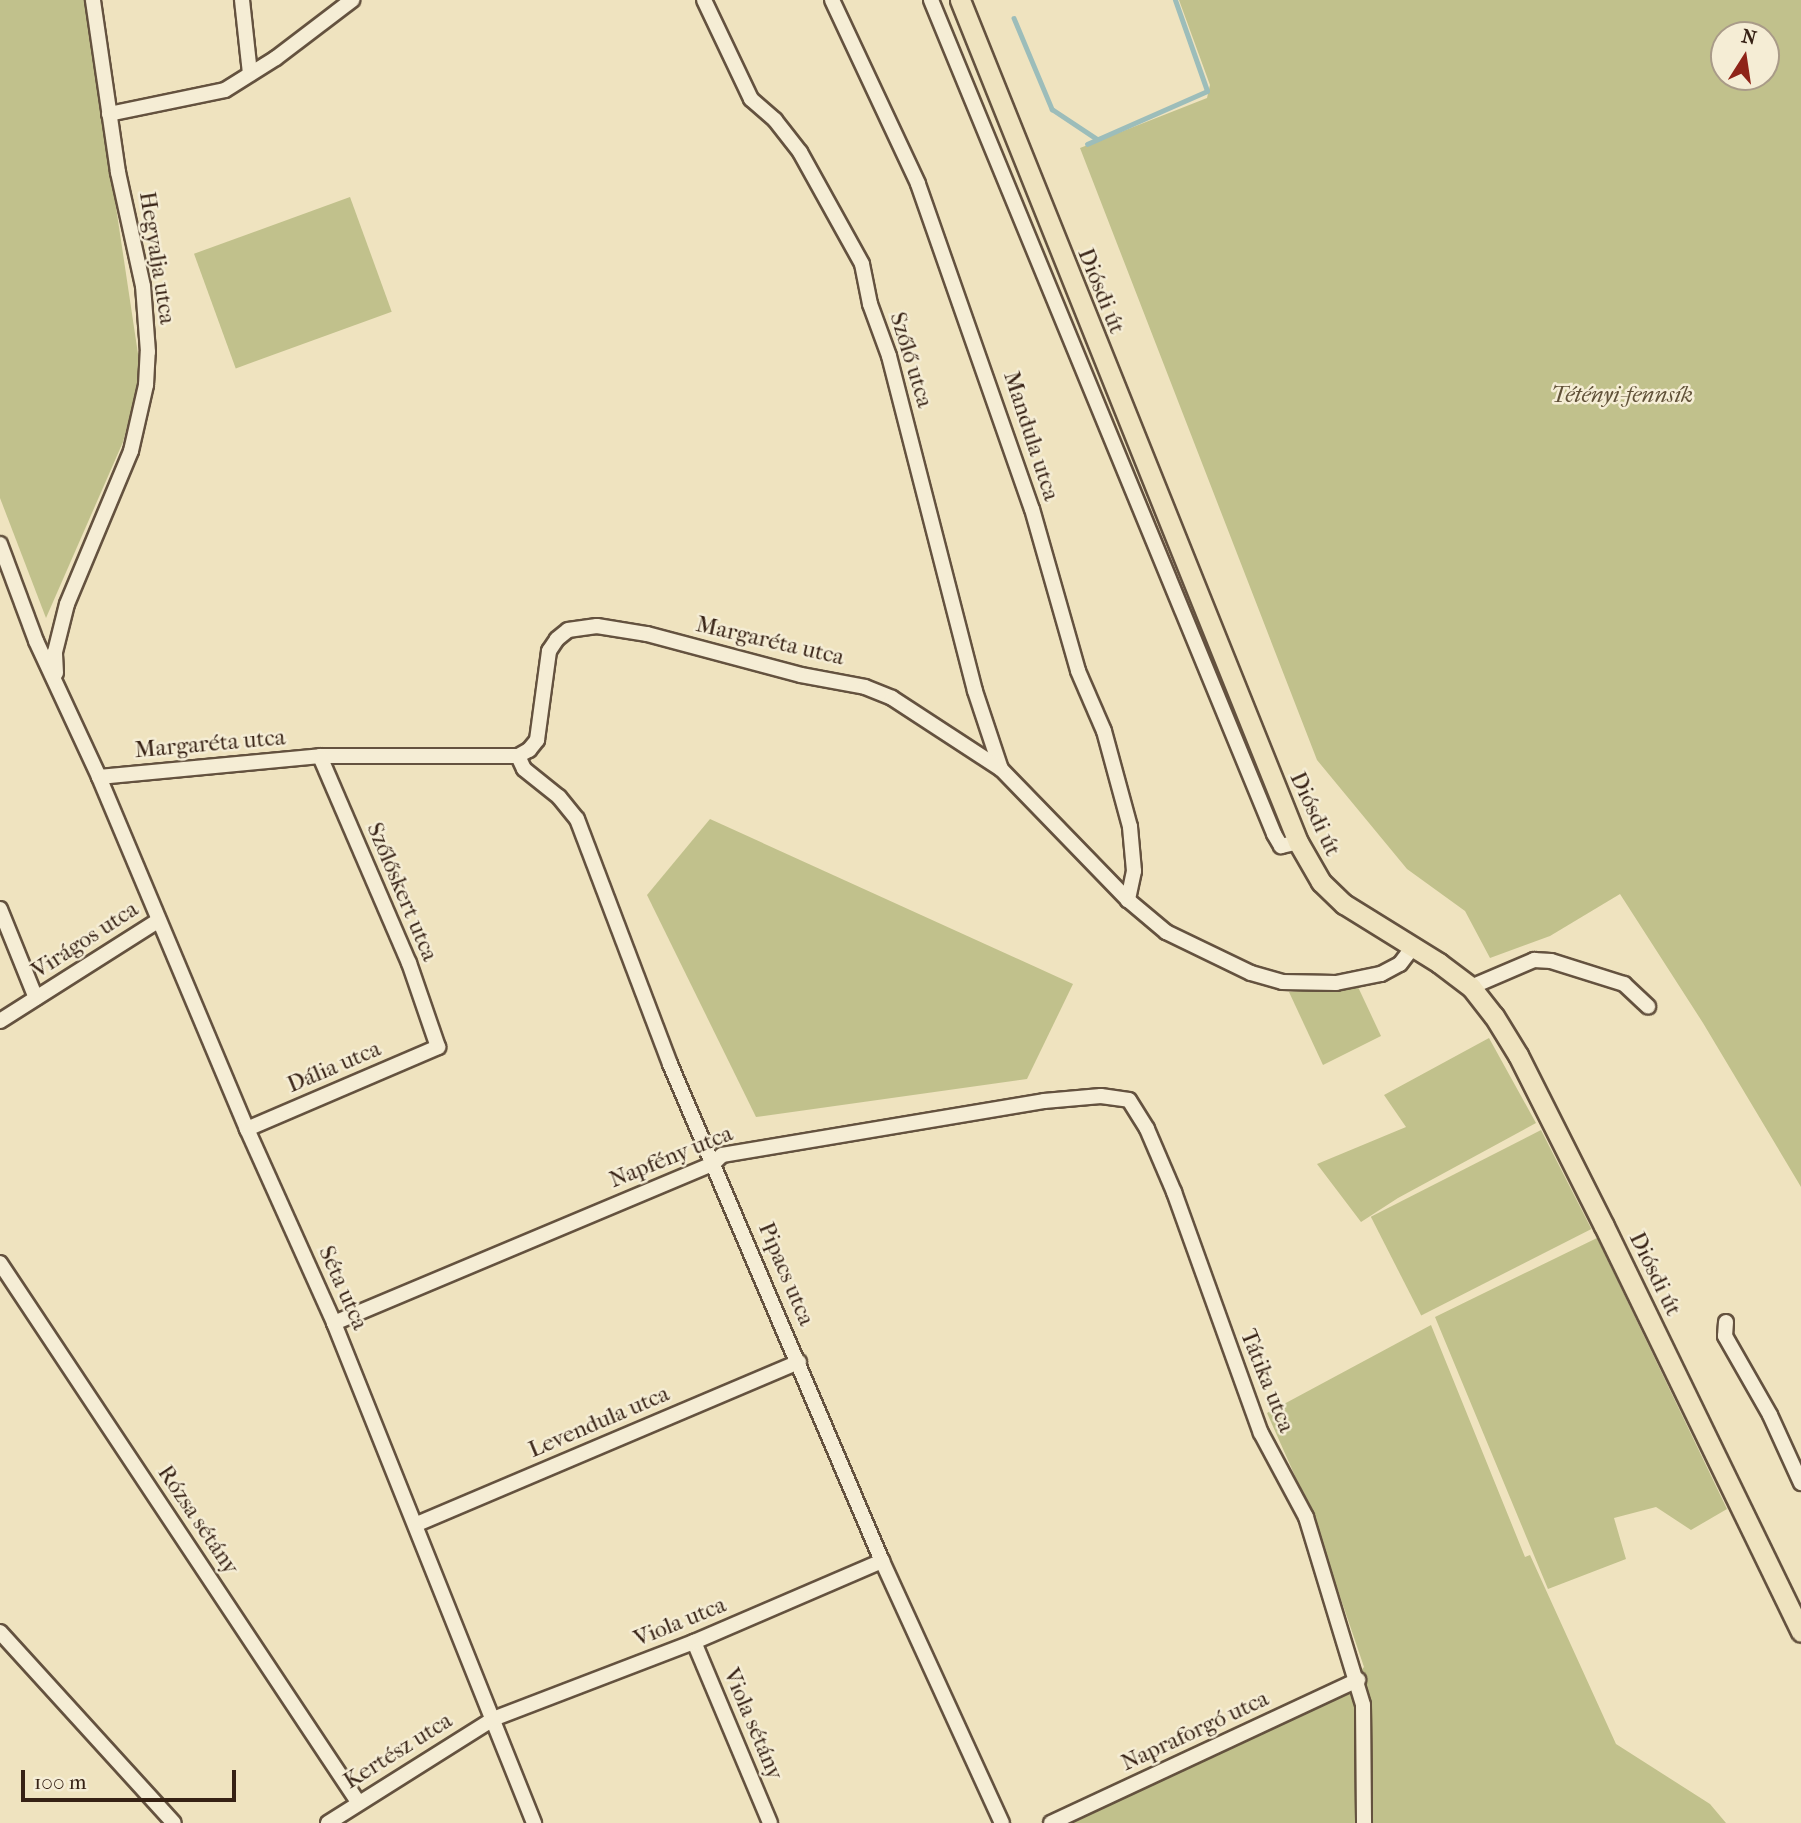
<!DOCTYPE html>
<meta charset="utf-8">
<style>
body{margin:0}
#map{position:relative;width:1801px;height:1823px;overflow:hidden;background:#efe3bf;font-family:"IM FELL French Canon",serif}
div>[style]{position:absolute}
.green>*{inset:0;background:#c1c18c;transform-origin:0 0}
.stream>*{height:4.5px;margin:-2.25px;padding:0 2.25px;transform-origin:2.25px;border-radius:2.25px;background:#9cbdba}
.roads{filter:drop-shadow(2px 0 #64523f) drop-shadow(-2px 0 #64523f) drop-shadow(0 2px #64523f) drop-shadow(0 -2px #64523f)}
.minor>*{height:14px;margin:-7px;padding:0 7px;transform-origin:7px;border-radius:7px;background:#f5edd5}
.major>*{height:19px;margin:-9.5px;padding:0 9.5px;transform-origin:9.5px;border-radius:9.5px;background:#efe3bf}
span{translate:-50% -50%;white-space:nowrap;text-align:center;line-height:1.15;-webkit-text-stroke:5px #f5edd5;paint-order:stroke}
.street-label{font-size:23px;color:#362114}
.park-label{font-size:23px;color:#605138;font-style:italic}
.north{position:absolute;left:1710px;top:21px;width:70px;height:70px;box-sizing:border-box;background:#f5edd5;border:2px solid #a99b88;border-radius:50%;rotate:12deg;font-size:19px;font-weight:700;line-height:28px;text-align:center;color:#362114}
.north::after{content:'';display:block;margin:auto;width:24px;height:32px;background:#8f2418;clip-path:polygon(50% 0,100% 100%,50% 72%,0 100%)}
.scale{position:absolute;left:21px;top:1770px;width:215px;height:32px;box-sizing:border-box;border:4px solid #362114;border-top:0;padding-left:9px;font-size:21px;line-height:24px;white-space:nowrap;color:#362114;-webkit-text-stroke:5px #f5edd5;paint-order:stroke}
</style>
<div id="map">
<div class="green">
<div style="clip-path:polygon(0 0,85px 0,141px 374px,123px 442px,46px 618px,0 498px)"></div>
<div style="clip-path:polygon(evenodd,1179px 0,1801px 0,1801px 1187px,1703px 1023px,1620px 894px,1550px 936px,1490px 958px,1465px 911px,1407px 869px,1317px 760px,1080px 148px,1207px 98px,1210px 85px,1179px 0,1724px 35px,1766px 35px,1766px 77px,1724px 77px,1724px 35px)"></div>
<div style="left:350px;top:197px;width:122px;height:166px;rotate:70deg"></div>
<div style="clip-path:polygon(710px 819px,1073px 984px,1027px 1079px,756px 1117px,647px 895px)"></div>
<div style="clip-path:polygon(1358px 987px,1381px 1036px,1323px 1065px,1289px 992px)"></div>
<div style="clip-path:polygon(1489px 1038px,1536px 1123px,1398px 1198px,1361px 1222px,1317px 1164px,1406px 1127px,1384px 1095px)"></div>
<div style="left:1541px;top:1130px;width:111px;height:191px;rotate:63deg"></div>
<div style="clip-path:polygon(1597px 1238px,1727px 1509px,1691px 1530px,1656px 1507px,1614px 1518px,1626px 1559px,1548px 1589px,1435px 1317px)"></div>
<div style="clip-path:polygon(1431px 1325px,1525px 1557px,1530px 1555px,1616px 1744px,1710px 1804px,1726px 1823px,1064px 1823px,1336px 1699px,1364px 1667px,1312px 1514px,1267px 1413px)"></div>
</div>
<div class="stream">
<div style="left:1014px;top:18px;width:99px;rotate:67.3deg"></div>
<div style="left:1052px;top:109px;width:54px;rotate:33.7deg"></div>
<div style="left:1087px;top:144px;width:131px;rotate:-23.8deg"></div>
<div style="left:1207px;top:91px;width:96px;rotate:-109.4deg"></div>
</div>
<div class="roads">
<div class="minor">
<div style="left:242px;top:0;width:74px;rotate:83.8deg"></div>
<div style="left:704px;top:0;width:110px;rotate:64.6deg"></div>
<div style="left:751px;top:99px;width:32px;rotate:41deg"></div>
<div style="left:775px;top:120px;width:41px;rotate:52deg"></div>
<div style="left:800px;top:152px;width:128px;rotate:61deg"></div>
<div style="left:862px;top:264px;width:41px;rotate:78.7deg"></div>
<div style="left:870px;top:304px;width:55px;rotate:69.9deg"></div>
<div style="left:889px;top:356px;width:346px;rotate:75.6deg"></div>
<div style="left:975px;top:691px;width:82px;rotate:71.6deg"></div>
<div style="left:832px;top:0;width:203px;rotate:64.9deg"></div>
<div style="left:918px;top:184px;width:344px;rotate:70.7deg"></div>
<div style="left:1032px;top:509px;width:168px;rotate:74.1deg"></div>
<div style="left:1078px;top:671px;width:65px;rotate:66.6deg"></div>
<div style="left:1104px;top:731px;width:99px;rotate:74.8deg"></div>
<div style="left:1130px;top:827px;width:44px;rotate:84.8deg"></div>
<div style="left:1134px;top:871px;width:30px;rotate:102deg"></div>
<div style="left:931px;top:0;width:902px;rotate:67.64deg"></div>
<div style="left:1274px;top:834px;width:14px;rotate:60deg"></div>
<div style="left:1281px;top:846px;width:17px;rotate:-13deg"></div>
<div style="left:109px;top:114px;width:118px;rotate:-11.7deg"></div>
<div style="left:225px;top:90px;width:60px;rotate:-32.1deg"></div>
<div style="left:276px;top:58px;width:96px;rotate:-37.3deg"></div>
<div style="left:0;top:544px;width:103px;rotate:69.6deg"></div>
<div style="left:36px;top:641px;width:150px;rotate:65.1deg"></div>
<div style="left:99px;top:777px;width:382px;rotate:67.2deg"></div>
<div style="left:247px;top:1129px;width:213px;rotate:65.8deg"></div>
<div style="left:334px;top:1323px;width:539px;rotate:68.2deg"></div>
<div style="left:56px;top:673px;width:21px;rotate:-93deg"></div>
<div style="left:55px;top:652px;width:49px;rotate:-76deg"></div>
<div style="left:67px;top:604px;width:166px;rotate:-67.3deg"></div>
<div style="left:131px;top:451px;width:68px;rotate:-77.2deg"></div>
<div style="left:146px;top:385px;width:33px;rotate:-87deg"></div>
<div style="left:148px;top:352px;width:66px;rotate:-94.3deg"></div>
<div style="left:143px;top:286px;width:117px;rotate:-102.4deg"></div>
<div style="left:118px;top:172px;width:174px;rotate:-98.3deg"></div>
<div style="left:518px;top:756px;width:14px;rotate:65deg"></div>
<div style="left:524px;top:769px;width:45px;rotate:38.7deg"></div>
<div style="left:559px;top:797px;width:28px;rotate:51deg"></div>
<div style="left:577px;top:819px;width:262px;rotate:69.2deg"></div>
<div style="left:670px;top:1064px;width:540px;rotate:66.9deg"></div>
<div style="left:882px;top:1561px;width:288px;rotate:65.4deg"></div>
<div style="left:99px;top:777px;width:222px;rotate:-5.4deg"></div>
<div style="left:320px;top:756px;width:198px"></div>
<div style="left:518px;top:756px;width:13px;rotate:-29deg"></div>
<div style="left:529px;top:750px;width:13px;rotate:-51deg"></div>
<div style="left:537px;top:740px;width:90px;rotate:-82.3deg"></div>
<div style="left:549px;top:651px;width:14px;rotate:-56deg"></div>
<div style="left:557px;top:639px;width:14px;rotate:-39deg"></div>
<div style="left:568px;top:630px;width:29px;rotate:-8deg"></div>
<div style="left:597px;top:626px;width:51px;rotate:9.1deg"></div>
<div style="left:647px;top:634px;width:159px;rotate:14.9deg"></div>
<div style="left:801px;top:675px;width:65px;rotate:10.6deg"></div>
<div style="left:865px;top:687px;width:29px;rotate:22deg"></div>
<div style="left:892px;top:698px;width:130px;rotate:33.1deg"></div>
<div style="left:1001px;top:769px;width:182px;rotate:45.9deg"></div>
<div style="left:1128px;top:900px;width:50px;rotate:40.1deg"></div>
<div style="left:1166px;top:932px;width:94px;rotate:25.8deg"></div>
<div style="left:1251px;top:973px;width:32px;rotate:16deg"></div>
<div style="left:1282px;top:982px;width:54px;rotate:1.1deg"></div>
<div style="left:1336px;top:983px;width:46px;rotate:-11.3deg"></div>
<div style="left:1381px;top:974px;width:21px;rotate:-28deg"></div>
<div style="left:1400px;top:964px;width:21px;rotate:-53deg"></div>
<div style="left:0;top:909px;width:96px;rotate:68deg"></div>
<div style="left:1471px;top:987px;width:69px;rotate:-23.2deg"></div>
<div style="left:1534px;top:960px;width:17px;rotate:3deg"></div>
<div style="left:1551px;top:961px;width:77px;rotate:17.5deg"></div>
<div style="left:1624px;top:984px;width:33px;rotate:43deg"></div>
<div style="left:0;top:1021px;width:188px;rotate:-32.4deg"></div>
<div style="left:247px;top:1129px;width:208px;rotate:-23.2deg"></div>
<div style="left:438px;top:1047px;width:89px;rotate:-109deg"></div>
<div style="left:409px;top:963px;width:225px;rotate:-113.3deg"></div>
<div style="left:0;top:1263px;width:647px;rotate:56.41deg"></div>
<div style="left:1726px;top:1322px;width:14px;rotate:94deg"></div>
<div style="left:1725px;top:1336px;width:91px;rotate:60.3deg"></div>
<div style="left:1770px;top:1415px;width:75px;rotate:65.5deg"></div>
<div style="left:334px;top:1323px;width:412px;rotate:-22.8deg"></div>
<div style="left:714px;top:1163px;width:11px;rotate:-45deg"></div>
<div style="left:722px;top:1155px;width:326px;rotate:-9.5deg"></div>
<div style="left:1044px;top:1101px;width:57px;rotate:-5deg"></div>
<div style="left:1101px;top:1096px;width:28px;rotate:8deg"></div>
<div style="left:1129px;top:1100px;width:34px;rotate:58deg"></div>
<div style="left:1147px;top:1129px;width:69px;rotate:66.8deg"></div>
<div style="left:1174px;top:1192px;width:256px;rotate:70.2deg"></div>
<div style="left:1261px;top:1433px;width:95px;rotate:61.8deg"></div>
<div style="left:1306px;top:1517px;width:196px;rotate:73.1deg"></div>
<div style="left:1363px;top:1705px;width:118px;rotate:89.5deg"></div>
<div style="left:417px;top:1524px;width:415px;rotate:-23deg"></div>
<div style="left:0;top:1632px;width:258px;rotate:47.7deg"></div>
<div style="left:694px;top:1642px;width:196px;rotate:67.2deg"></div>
<div style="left:328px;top:1823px;width:195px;rotate:-32.2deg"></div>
<div style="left:493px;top:1719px;width:215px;rotate:-21deg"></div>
<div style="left:694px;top:1642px;width:205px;rotate:-23.3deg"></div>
<div style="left:1051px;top:1823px;width:339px;rotate:-25deg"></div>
</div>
<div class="major">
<div style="left:960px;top:0;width:907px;rotate:68.13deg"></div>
<div style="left:1298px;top:842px;width:46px;rotate:60.1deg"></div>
<div style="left:1321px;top:882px;width:32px;rotate:44deg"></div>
<div style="left:1344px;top:904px;width:112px;rotate:31.8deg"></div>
<div style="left:1439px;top:963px;width:40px;rotate:37deg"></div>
<div style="left:1471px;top:987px;width:37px;rotate:52deg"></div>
<div style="left:1494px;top:1016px;width:46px;rotate:58.4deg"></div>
<div style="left:1518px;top:1055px;width:191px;rotate:63.3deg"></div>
<div style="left:1604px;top:1226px;width:451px;rotate:64.1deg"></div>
</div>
</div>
<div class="street-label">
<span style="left:157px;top:258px;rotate:81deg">Hegyalja utca</span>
<span style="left:1101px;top:291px;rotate:68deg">Diósdi út</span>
<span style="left:911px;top:360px;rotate:73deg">Szőlő utca</span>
<span style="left:1031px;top:436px;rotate:72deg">Mandula utca</span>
<span style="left:770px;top:641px;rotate:13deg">Margaréta utca</span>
<span style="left:210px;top:744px;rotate:-5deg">Margaréta utca</span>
<span style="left:1315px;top:814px;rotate:65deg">Diósdi út</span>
<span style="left:402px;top:892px;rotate:67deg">Szőlőskert utca</span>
<span style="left:85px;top:940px;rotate:-33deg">Virágos utca</span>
<span style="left:334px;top:1067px;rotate:-23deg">Dália utca</span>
<span style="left:671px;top:1157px;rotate:-22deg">Napfény utca</span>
<span style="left:786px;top:1274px;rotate:67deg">Pipacs utca</span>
<span style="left:1655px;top:1274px;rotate:64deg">Diósdi út</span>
<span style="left:343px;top:1288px;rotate:66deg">Séta utca</span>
<span style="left:1267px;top:1381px;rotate:68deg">Tátika utca</span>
<span style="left:599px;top:1422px;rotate:-23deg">Levendula utca</span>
<span style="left:198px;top:1520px;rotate:56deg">Rózsa sétány</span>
<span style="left:680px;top:1622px;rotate:-22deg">Viola utca</span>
<span style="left:753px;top:1724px;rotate:67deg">Viola sétány</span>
<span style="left:1195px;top:1731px;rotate:-25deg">Napraforgó utca</span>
<span style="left:398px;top:1751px;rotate:-32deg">Kertész utca</span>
</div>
<div class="park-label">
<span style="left:1622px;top:395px">Tétényi-fennsík</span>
</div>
<div class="north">N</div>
<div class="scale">100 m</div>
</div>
